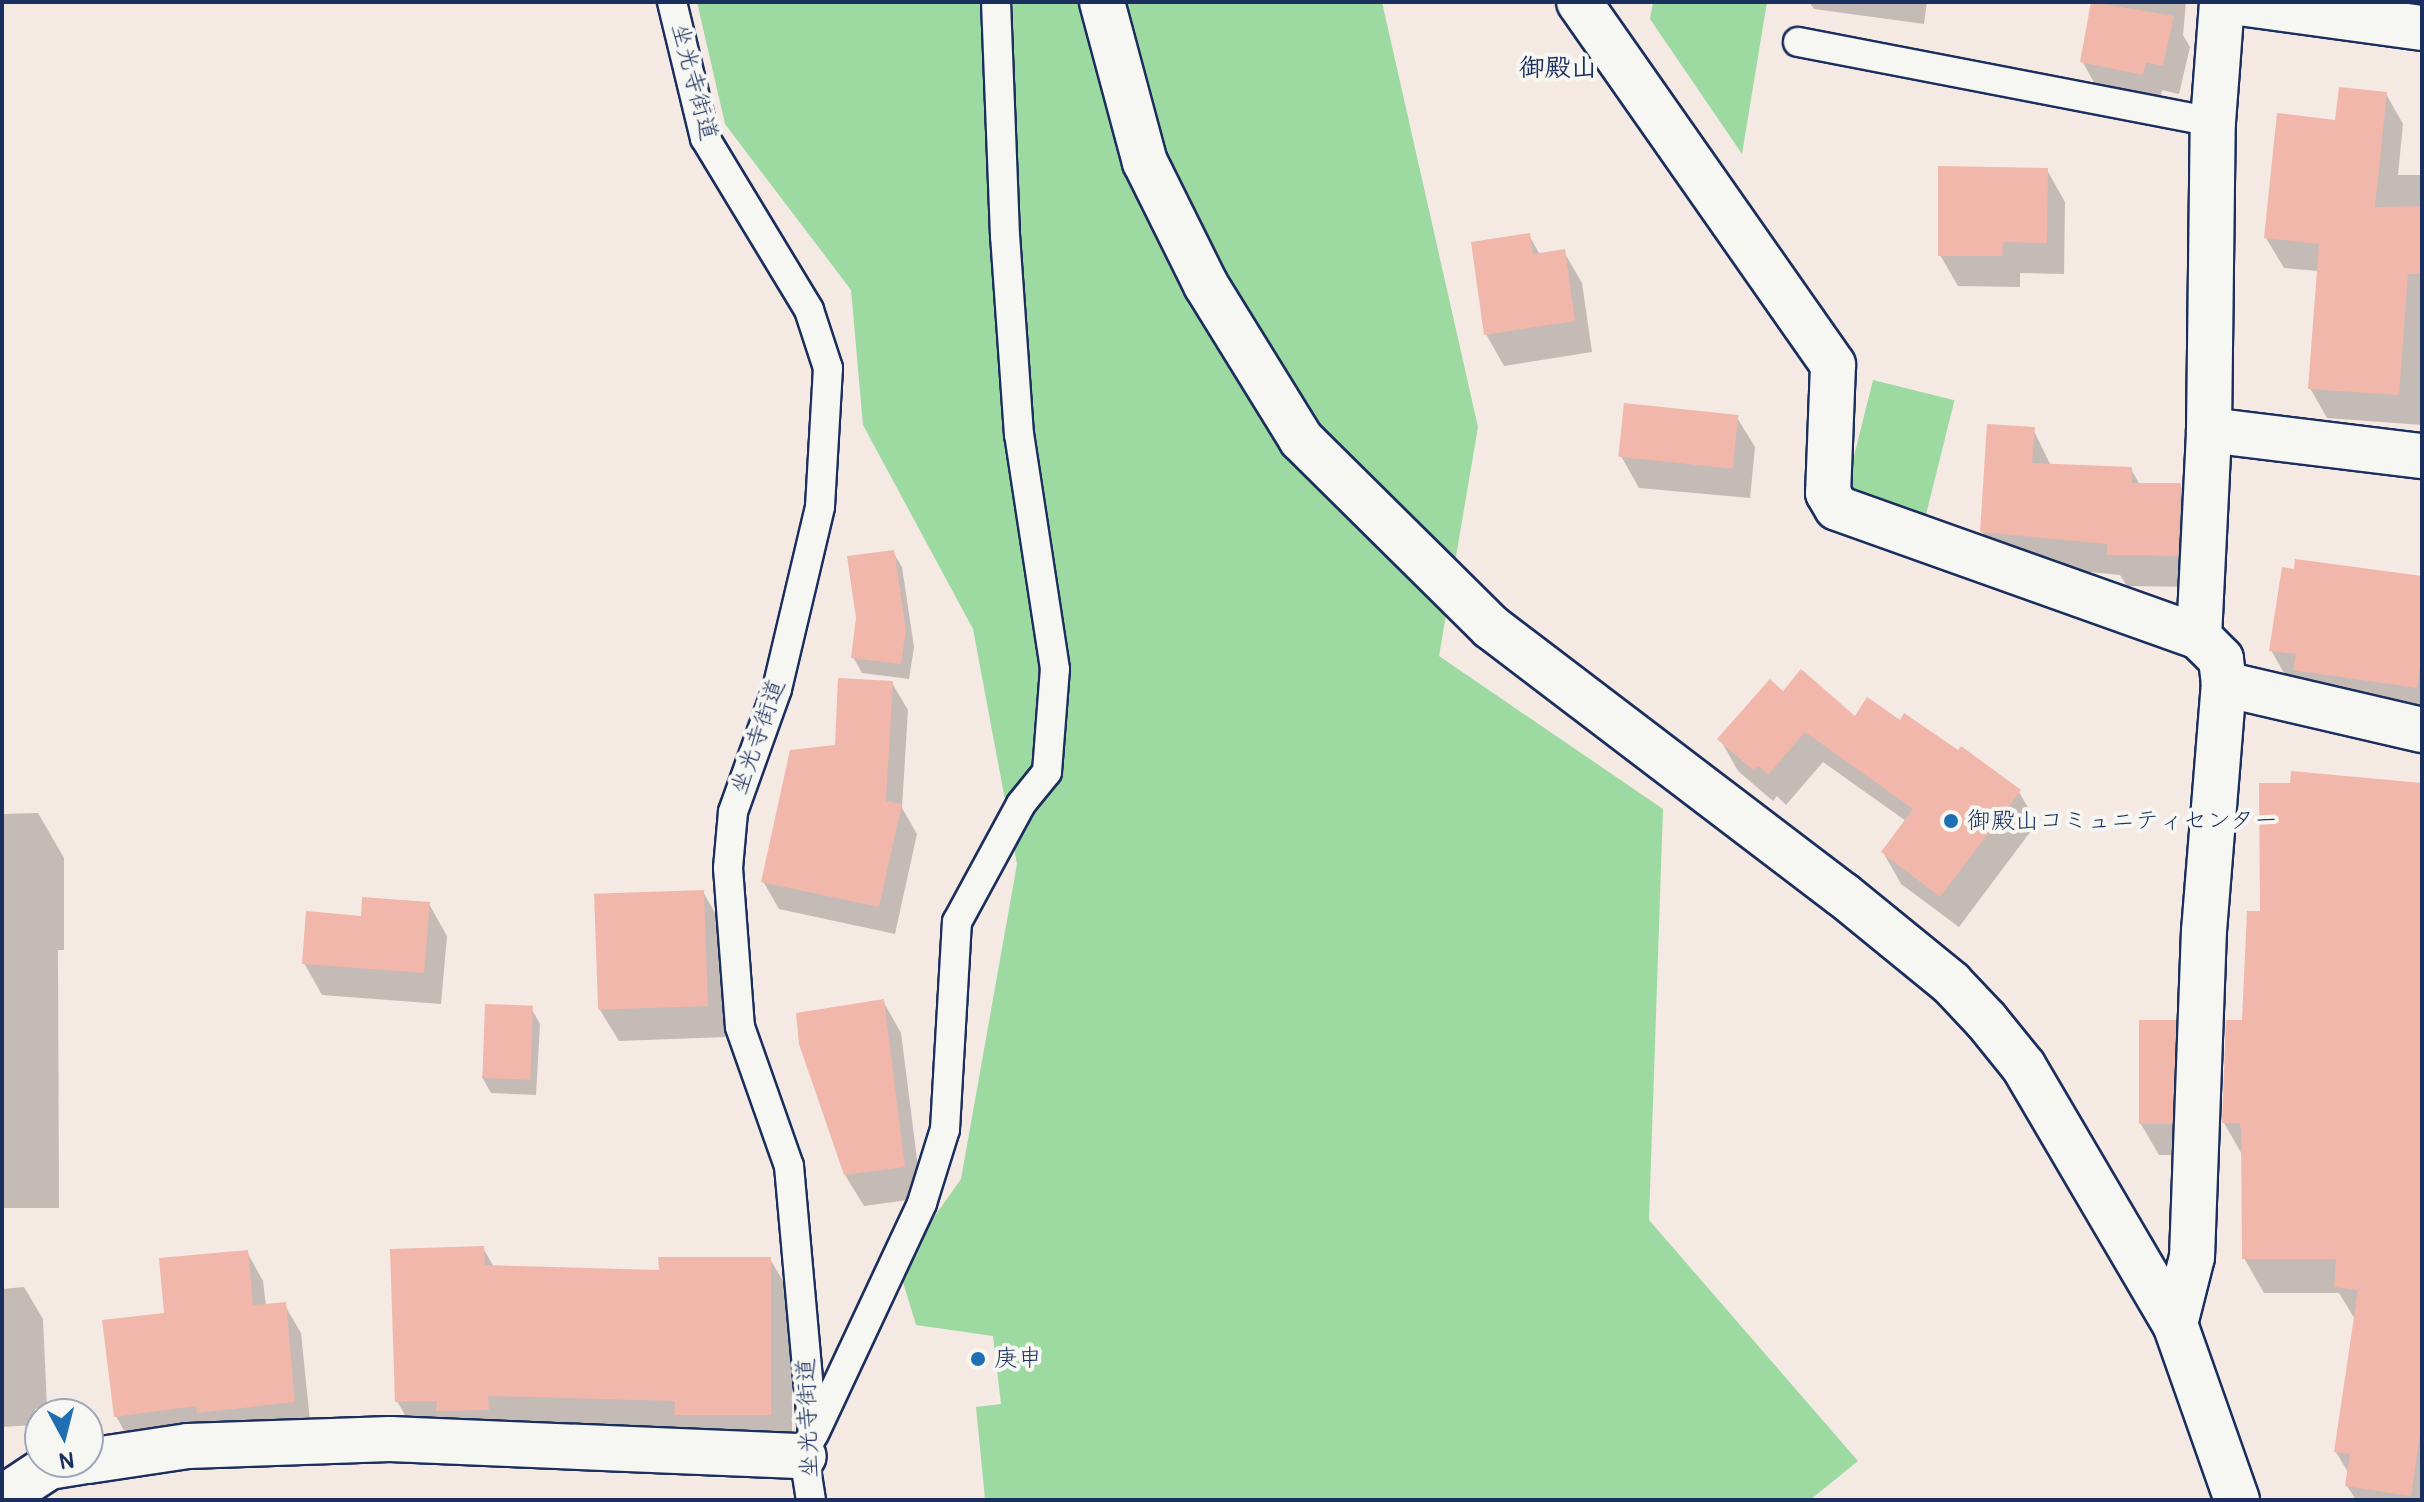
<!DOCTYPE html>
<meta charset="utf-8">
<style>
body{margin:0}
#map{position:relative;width:2424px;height:1502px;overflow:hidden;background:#f5e9e4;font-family:Pangolin,"Klee One",sans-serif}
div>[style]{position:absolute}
.green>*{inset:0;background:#9cdaa1;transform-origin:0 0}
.shadow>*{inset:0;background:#0003}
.building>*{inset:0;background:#f1b7aa;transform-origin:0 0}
.roads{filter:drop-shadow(2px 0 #1b2f5e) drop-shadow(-2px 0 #1b2f5e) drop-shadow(0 2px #1b2f5e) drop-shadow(0 -2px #1b2f5e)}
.lane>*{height:28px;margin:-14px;padding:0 14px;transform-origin:14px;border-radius:14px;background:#f6f6f2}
.street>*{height:44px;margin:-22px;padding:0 22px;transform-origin:22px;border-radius:22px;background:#f6f6f2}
.dots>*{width:22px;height:22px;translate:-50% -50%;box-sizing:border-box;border:4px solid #f6f6f2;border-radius:50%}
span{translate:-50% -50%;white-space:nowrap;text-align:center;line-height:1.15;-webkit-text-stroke:8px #f6f6f2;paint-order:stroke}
.street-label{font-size:24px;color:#1b2f5e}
.poi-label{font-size:24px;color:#1b2f5e}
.left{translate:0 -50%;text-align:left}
.neighbourhood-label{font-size:26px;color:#1b2f5e;font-weight:700}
.frame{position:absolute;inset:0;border:4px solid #1b2f5e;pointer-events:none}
.north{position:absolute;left:24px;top:1398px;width:80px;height:80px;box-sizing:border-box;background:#f6f6f2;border:2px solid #9ea6b7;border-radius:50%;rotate:173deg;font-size:22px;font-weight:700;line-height:32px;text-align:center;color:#1b2f5e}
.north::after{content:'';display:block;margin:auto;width:28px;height:36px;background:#1f6fb2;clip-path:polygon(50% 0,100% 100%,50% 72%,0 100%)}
</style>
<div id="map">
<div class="green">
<div style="clip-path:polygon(697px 2px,1382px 2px,1478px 427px,1439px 656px,1663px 809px,1649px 1220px,1858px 1461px,1810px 1500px,985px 1499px,976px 1407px,1001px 1404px,993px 1336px,916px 1325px,903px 1282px,917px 1241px,961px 1179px,1017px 864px,973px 629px,863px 425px,851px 290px,725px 124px)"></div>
<div style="clip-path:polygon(1653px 2px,1767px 2px,1742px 154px,1650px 19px)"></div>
<div style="left:1873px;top:380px;width:84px;height:118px;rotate:14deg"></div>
</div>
<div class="shadow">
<div style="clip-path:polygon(1809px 2px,1927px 2px,1924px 24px,1814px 9px)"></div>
<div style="clip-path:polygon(2093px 2px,2186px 2px,2183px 35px,2190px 47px,2179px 94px,2162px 90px,2159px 103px,2099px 91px,2082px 61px)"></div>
<div style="clip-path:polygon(2312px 2px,2422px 2px,2422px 15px)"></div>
<div style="clip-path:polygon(2386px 94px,2403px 124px,2398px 175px,2422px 175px,2422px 425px,2327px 418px,2310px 388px,2319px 271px,2284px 268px,2266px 238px,2337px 122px)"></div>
<div style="clip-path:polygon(2047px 170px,2065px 202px,2064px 274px,2020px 273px,2020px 287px,1958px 286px,1940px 255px)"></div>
<div style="clip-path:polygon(1529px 235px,1540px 255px,1564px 252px,1582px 283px,1592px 352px,1504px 366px,1486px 334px)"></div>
<div style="clip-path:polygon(1736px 416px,1755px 447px,1750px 498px,1639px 488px,1621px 456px)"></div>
<div style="clip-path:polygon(2033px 429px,2051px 466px,2131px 469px,2140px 485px,2180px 485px,2198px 517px,2195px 587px,2127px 586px,2120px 575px,2000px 563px,1982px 532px)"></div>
<div style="clip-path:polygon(893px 552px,902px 567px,914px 647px,909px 679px,862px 673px,853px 657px)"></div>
<div style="clip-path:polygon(2295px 571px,2422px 578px,2422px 716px,2289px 682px,2271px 650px)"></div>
<div style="clip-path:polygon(892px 683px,908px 710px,902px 808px,917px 834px,895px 934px,779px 909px,763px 881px,837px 747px)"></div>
<div style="clip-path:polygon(1783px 694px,1855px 718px,1900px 723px,2019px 792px,2037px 823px,1959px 927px,1901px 884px,1883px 852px,1906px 821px,1823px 762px,1786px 805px,1777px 796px,1773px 801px,1738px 771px,1720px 739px)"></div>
<div style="clip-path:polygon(2422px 785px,2422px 1500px,2356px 1500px,2347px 1486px,2349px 1474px,2336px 1452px,2356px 1321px,2339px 1293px,2264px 1293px,2244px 1258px,2243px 1156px,2224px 1123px,2262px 913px)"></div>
<div style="clip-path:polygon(38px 813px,64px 858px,64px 950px,58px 950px,59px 1208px,2px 1208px,2px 814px)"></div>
<div style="clip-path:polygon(703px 892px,721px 923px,725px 1037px,619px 1041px,600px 1010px)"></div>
<div style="clip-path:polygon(429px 904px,447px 936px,441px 1004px,322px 995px,304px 963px,363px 918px)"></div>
<div style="clip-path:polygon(883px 1001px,901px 1033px,922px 1198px,864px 1206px,845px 1175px)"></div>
<div style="clip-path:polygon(531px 1008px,540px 1024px,536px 1095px,491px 1093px,482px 1077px)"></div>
<div style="clip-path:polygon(2175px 1022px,2193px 1054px,2189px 1155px,2159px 1155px,2141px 1124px)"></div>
<div style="clip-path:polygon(483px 1248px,494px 1267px,661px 1272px,770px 1259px,792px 1296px,792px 1451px,418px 1438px,397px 1401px)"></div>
<div style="clip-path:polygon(247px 1252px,263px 1281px,266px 1306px,284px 1304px,301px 1333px,311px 1431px,132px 1445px,116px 1416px,167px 1315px)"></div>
<div style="clip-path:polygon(24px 1287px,43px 1319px,47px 1407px,35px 1409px,35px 1425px,2px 1427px,2px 1289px)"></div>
</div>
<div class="building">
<div style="clip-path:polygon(2091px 2px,2174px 16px,2163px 66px,2146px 62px,2143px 75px,2080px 62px)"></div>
<div style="clip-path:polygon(2339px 87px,2387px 92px,2375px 207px,2422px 206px,2422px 274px,2408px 274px,2399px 395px,2308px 389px,2319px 244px,2264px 238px,2277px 113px,2335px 120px)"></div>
<div style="clip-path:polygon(1938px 166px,2048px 168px,2047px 243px,2003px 242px,2002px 256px,1938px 256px)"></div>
<div style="clip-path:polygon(1530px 233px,1533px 254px,1565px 249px,1575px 321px,1484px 335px,1471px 242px)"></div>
<div style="left:1624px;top:403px;width:115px;height:54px;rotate:6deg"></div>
<div style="clip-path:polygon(1987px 424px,2035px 427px,2032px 463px,2132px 467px,2132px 483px,2181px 483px,2178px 556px,2107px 555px,2107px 544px,1980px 532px)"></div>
<div style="clip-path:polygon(894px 550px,906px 630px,901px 664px,851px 658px,856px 618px,847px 556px)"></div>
<div style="clip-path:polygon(2295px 559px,2422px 576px,2422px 652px,2417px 688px,2293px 670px,2296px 654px,2269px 651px,2282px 567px,2294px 569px)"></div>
<div style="clip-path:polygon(1801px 669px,1855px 716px,1867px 697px,1900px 720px,1904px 713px,1958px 750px,1961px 746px,2021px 790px,1940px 897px,1881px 852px,1913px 809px,1805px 732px,1768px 775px,1758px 766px,1754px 771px,1717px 739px,1770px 679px,1783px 691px)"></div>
<div style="clip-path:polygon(838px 678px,893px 681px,886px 801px,902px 804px,879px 907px,761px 882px,790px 750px,835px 745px)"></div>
<div style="clip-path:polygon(2291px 771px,2422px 783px,2422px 1420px,2411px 1496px,2345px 1486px,2350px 1454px,2334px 1452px,2358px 1290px,2334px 1287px,2336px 1259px,2242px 1259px,2241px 1129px,2239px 1123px,2222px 1123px,2226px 1020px,2242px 1020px,2247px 911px,2260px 911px,2259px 783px,2290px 783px)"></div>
<div style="left:704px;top:890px;width:116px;height:110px;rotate:88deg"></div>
<div style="clip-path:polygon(362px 897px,430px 902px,424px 973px,302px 964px,306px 911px,361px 916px)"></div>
<div style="clip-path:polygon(884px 999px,905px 1167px,844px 1175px,799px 1044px,796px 1013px)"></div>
<div style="left:485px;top:1004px;width:48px;height:74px;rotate:2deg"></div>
<div style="left:2139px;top:1020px;width:37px;height:104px"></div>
<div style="clip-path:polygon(484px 1246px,485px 1265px,659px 1270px,658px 1257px,771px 1257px,771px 1415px,674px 1415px,675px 1401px,488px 1396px,489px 1410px,436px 1411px,437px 1401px,395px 1402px,390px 1249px)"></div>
<div style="clip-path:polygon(248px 1250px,253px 1305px,286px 1302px,295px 1402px,197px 1413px,196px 1406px,114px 1417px,102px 1320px,164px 1313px,159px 1258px)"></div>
</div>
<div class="roads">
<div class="lane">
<div style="left:672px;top:2px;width:140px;rotate:76.4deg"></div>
<div style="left:705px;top:138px;width:201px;rotate:58.8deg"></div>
<div style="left:809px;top:310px;width:61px;rotate:71.9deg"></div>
<div style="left:828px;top:368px;width:139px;rotate:93.3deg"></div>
<div style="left:820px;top:507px;width:187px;rotate:103.3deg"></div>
<div style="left:777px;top:689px;width:131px;rotate:109.7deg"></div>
<div style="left:733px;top:812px;width:56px;rotate:95.1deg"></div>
<div style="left:728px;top:868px;width:159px;rotate:85.7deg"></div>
<div style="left:740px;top:1027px;width:147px;rotate:70.6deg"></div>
<div style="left:789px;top:1166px;width:269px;rotate:84.9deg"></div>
<div style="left:813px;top:1434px;width:24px;rotate:112deg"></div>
<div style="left:804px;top:1456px;width:45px;rotate:81deg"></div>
<div style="left:1798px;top:42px;width:423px;rotate:10.9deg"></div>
<div style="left:814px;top:1434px;width:255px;rotate:-64.9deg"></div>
<div style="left:922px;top:1203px;width:77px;rotate:-72.7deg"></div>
<div style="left:945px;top:1129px;width:207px;rotate:-86.7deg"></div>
<div style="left:957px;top:922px;width:134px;rotate:-61.5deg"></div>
<div style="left:1021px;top:804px;width:41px;rotate:-50.9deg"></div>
<div style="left:1047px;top:772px;width:103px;rotate:-85.6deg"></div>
<div style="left:1055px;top:669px;width:237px;rotate:-98.7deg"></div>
<div style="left:1019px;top:435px;width:199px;rotate:-94deg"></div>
<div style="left:1005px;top:236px;width:234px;rotate:-92.2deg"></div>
</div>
<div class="street">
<div style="left:1102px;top:2px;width:166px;rotate:75deg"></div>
<div style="left:1145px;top:162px;width:137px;rotate:63.6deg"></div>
<div style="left:1206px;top:285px;width:181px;rotate:58.3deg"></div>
<div style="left:1301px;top:439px;width:267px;rotate:44.7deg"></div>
<div style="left:1491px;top:627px;width:441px;rotate:37.3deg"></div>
<div style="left:1842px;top:894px;width:141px;rotate:39.2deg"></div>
<div style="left:1951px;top:983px;width:51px;rotate:46.6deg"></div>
<div style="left:1986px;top:1020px;width:60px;rotate:51deg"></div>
<div style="left:2024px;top:1067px;width:298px;rotate:59.6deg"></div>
<div style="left:2175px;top:1324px;width:187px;rotate:70.6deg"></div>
<div style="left:1579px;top:2px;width:443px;rotate:55deg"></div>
<div style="left:1833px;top:365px;width:128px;rotate:92.2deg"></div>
<div style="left:1828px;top:493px;width:17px;rotate:59deg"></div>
<div style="left:1837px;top:508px;width:384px;rotate:19.6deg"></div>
<div style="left:2232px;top:2px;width:192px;rotate:7.8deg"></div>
<div style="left:2209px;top:430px;width:215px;rotate:7deg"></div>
<div style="left:2224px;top:684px;width:203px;rotate:13.1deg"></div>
<div style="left:2175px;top:1324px;width:69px;rotate:-75.8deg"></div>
<div style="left:2192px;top:1257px;width:326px;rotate:-87.9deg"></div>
<div style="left:2204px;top:931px;width:248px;rotate:-85.4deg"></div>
<div style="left:2224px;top:684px;width:25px;rotate:-97deg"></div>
<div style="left:2221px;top:659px;width:31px;rotate:-135deg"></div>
<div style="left:2199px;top:637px;width:207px;rotate:-87.2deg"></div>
<div style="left:2209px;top:430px;width:308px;rotate:-89.3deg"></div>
<div style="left:2213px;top:122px;width:120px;rotate:-85.7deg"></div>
<div style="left:88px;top:1461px;width:101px;rotate:-8.5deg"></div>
<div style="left:188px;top:1446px;width:202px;rotate:-2deg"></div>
<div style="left:390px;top:1439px;width:414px;rotate:2.4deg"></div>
<div style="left:2px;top:1498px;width:56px;rotate:-33.4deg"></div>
<div style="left:49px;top:1467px;width:33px;rotate:-9deg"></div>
</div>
</div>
<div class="dots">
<div style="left:1951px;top:821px;background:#1f6fb2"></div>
<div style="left:978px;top:1359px;background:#1f6fb2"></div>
</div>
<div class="street-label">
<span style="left:694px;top:82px;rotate:75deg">坐光寺街道</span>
<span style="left:758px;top:737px;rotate:-71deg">坐光寺街道</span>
<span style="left:808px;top:1418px;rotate:-92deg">坐光寺街道</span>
</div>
<div class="poi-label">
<span class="left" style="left:1967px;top:821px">御殿山コミュニティセンター</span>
<span class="left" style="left:994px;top:1359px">庚申</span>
</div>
<div class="neighbourhood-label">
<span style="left:1558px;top:69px">御殿山</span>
</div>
<div class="frame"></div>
<div class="north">N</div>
</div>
